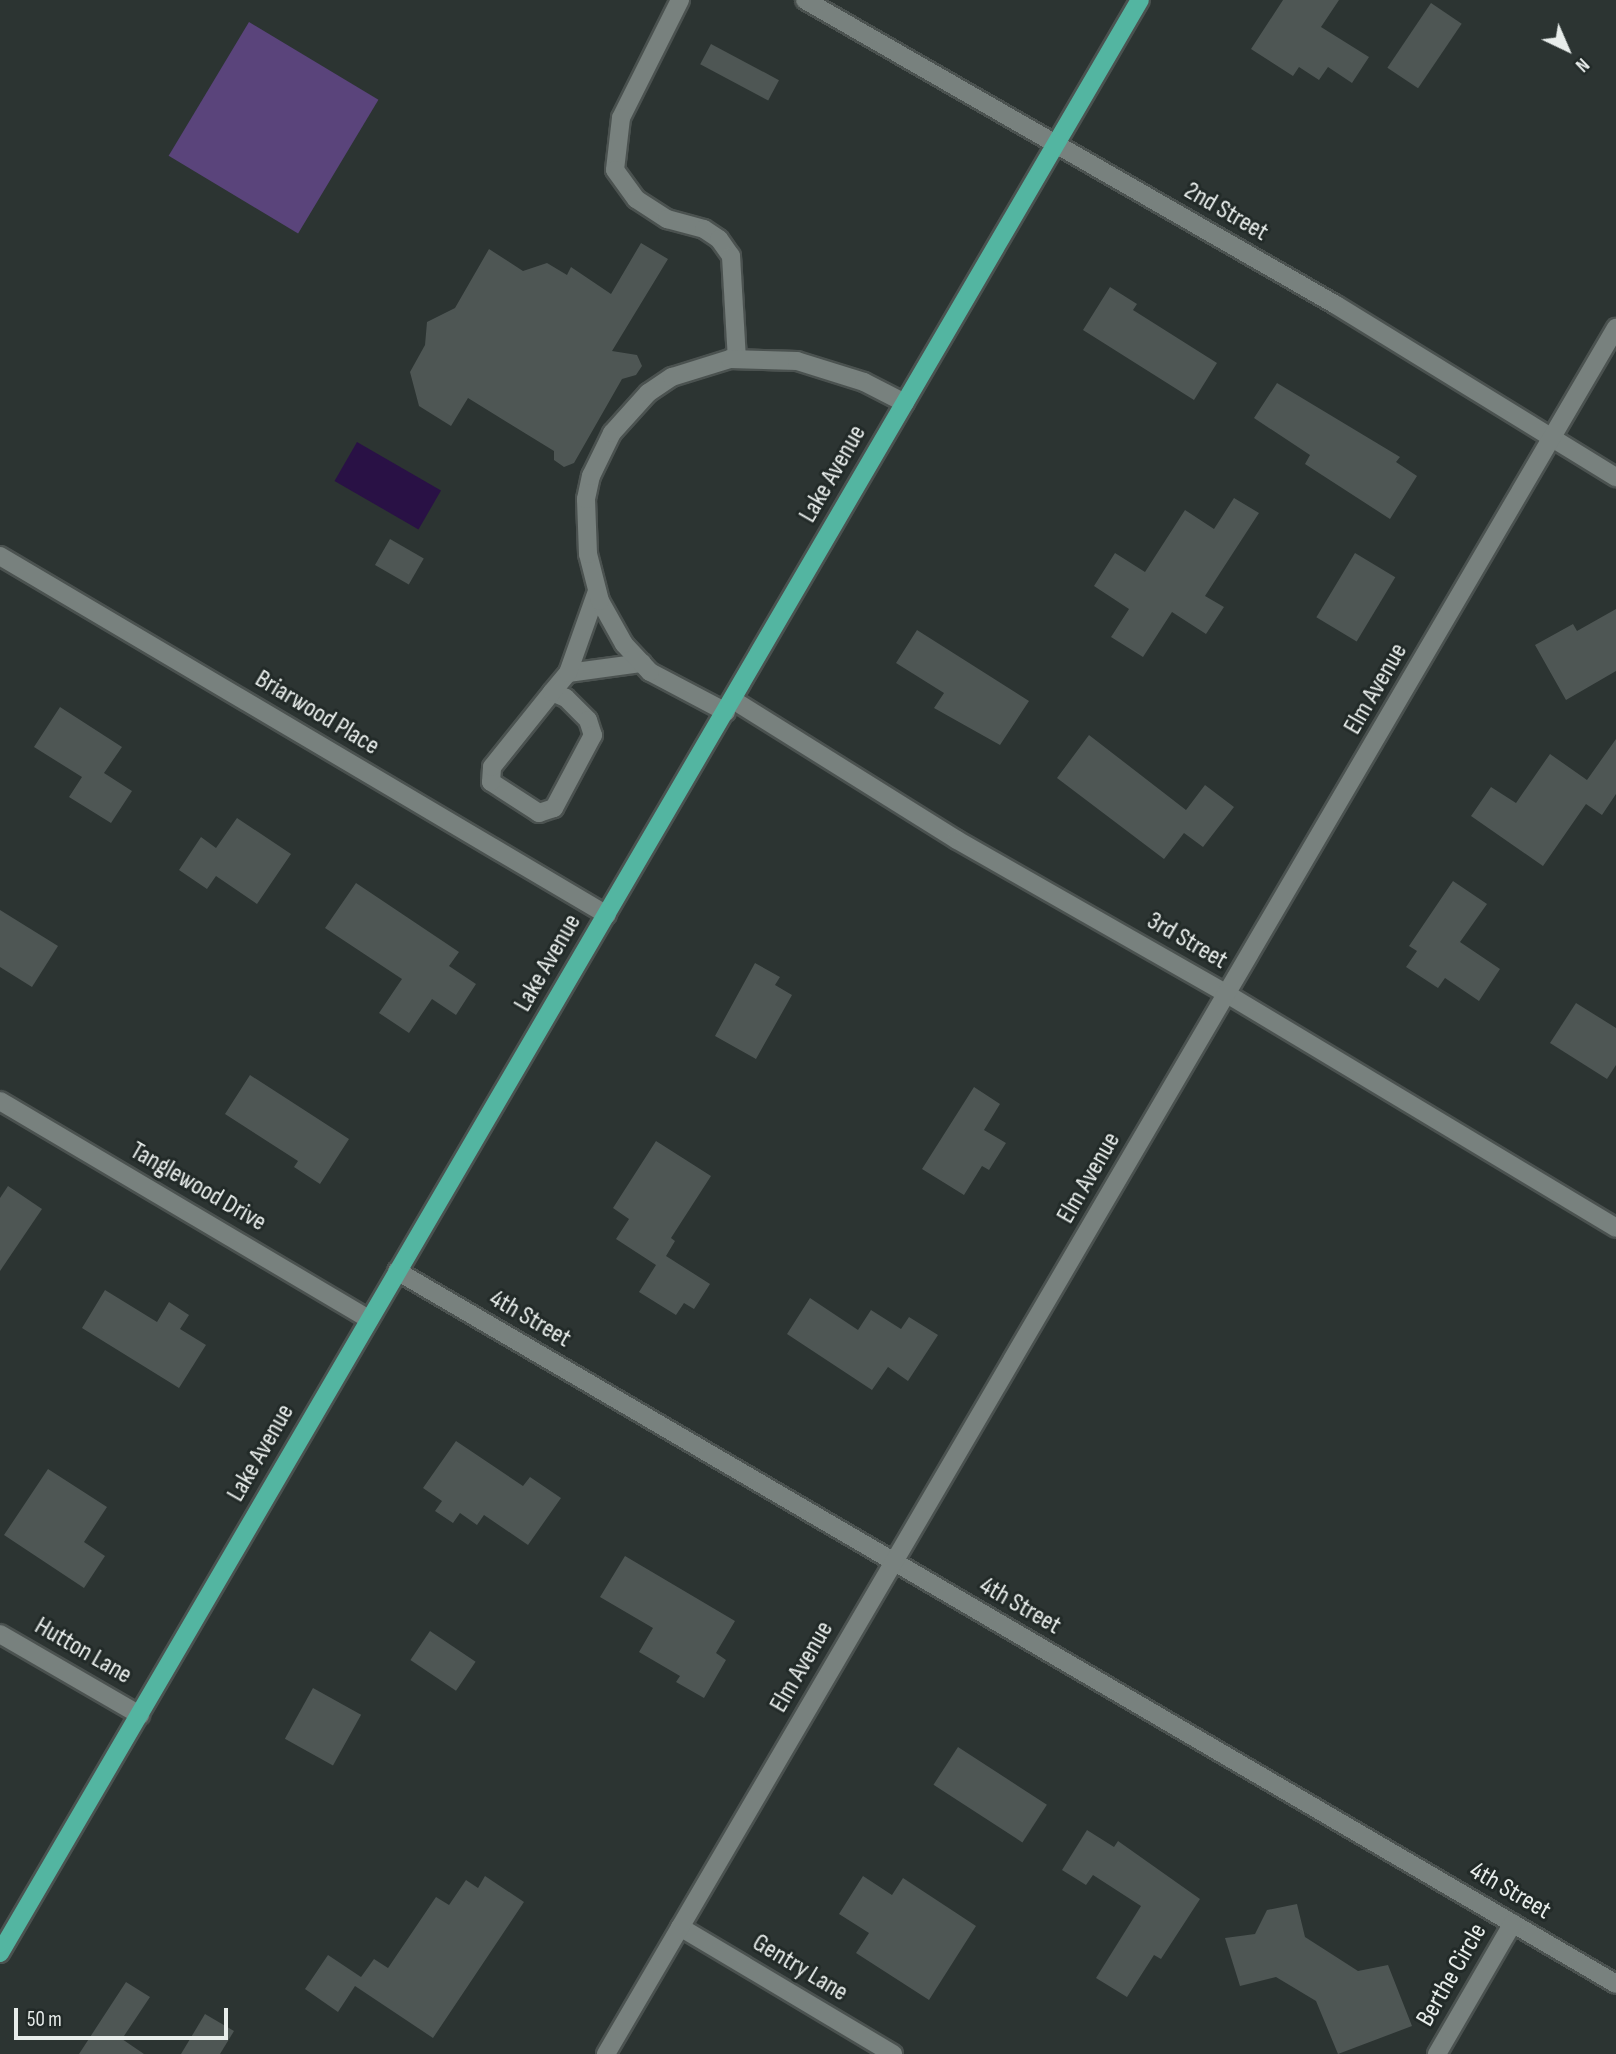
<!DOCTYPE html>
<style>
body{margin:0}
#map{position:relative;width:1616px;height:2054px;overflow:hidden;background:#2c3432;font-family:"Sofia Sans Condensed",sans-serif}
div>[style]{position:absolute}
.green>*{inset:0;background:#5a447b;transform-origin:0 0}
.water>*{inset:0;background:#291145;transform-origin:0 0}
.building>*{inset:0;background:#4e5654;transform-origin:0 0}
.roads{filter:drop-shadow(2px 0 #4b5250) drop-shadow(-2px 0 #4b5250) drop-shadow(0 2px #4b5250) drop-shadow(0 -2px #4b5250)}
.minor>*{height:18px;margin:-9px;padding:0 9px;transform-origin:9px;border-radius:9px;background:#78817e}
.major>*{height:18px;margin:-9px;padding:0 9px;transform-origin:9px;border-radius:9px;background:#53b5a1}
span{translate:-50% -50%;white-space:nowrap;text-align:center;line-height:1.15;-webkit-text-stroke:6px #222a28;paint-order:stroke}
.street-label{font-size:26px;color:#e8edeb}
.north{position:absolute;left:1532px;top:14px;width:70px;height:70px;-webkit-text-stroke:5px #222a28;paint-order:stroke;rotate:136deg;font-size:19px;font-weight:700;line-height:28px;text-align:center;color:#e8edeb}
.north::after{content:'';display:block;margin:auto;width:24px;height:32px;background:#e8edeb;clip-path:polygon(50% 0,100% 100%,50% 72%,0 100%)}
.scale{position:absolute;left:14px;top:2008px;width:214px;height:32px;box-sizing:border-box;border:4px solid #e8edeb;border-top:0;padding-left:9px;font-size:21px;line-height:24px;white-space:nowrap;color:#e8edeb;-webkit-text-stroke:5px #222a28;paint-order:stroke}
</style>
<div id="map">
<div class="green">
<div style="left:249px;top:22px;width:151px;height:156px;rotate:31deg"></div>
</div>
<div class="water">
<div style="left:357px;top:442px;width:97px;height:45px;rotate:30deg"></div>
</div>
<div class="building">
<div style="clip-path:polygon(1283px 0,1339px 0,1321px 27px,1369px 57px,1352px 83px,1328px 67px,1319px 80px,1299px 67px,1293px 76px,1251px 49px)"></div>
<div style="left:1431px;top:3px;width:37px;height:78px;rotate:34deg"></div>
<div style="left:711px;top:44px;width:77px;height:23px;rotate:28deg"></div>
<div style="clip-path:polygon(641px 243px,668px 259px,612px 351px,637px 355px,642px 366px,636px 375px,622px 379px,574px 463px,564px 467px,554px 460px,554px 451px,468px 398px,451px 426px,419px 406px,410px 372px,425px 345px,427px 322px,455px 308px,489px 249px,523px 271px,547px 263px,567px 275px,571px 267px,611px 294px)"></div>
<div style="clip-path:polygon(1110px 287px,1137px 304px,1133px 310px,1217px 363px,1194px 400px,1083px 330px)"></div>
<div style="clip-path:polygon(1277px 383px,1400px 457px,1396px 462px,1417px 476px,1390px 519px,1305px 464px,1310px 455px,1254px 418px)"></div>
<div style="clip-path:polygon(1234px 498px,1259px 513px,1205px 596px,1224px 607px,1206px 634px,1172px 612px,1143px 657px,1111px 637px,1129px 609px,1094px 586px,1115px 553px,1145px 572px,1185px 510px,1214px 529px)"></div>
<div style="left:390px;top:539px;width:39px;height:30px;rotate:30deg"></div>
<div style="left:1355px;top:553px;width:47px;height:75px;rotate:31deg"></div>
<div style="clip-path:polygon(1616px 609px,1616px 671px,1566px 700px,1535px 645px,1573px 624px,1577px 631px)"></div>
<div style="clip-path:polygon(917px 630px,1029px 701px,1000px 745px,934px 708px,944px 693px,896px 663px)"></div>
<div style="clip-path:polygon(60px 707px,122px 747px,104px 773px,132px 791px,111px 823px,69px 797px,82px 777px,34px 747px)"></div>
<div style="clip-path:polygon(1089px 735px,1186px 810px,1205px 785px,1234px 807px,1203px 847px,1184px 833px,1164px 859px,1057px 778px)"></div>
<div style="clip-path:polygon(1616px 739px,1616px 794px,1602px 815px,1586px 804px,1543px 866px,1471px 816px,1491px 787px,1516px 803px,1550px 754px,1587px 780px)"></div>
<div style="clip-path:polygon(237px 818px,291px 854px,257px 904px,216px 876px,207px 889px,179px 870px,201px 837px,216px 848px)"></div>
<div style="clip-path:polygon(1453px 881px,1487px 904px,1460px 942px,1500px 969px,1479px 1001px,1445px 978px,1438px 988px,1406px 967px,1417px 951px,1409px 946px)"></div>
<div style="clip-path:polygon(356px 883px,459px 952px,449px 966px,476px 984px,456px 1015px,432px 999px,409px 1033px,379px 1013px,402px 979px,325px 928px)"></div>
<div style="clip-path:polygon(0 910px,58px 946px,32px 987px,0 967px)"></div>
<div style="clip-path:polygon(755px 963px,780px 977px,775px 985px,792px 995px,756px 1059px,715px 1036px)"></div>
<div style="clip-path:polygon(1576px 1003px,1616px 1028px,1616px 1065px,1607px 1079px,1550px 1043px)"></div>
<div style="clip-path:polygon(250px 1075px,349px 1139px,320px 1184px,294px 1167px,298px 1161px,225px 1114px)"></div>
<div style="clip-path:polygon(974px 1087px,1000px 1104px,984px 1130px,1006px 1143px,989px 1170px,982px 1166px,964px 1195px,922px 1169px)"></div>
<div style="clip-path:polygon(656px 1141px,711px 1176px,671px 1238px,675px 1241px,666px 1256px,710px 1284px,694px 1309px,684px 1303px,676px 1315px,639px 1292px,656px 1265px,616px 1239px,629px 1219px,613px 1208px)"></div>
<div style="clip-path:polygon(8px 1186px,42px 1209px,0 1271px,0 1198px)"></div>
<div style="clip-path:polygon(105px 1290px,157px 1322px,169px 1302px,189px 1315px,180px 1329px,206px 1345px,179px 1388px,82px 1328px)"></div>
<div style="clip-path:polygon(810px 1298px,858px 1330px,871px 1310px,901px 1329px,909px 1317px,938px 1335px,908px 1381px,888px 1367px,872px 1390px,787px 1334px)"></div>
<div style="clip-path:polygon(456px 1441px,523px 1486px,530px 1477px,561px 1498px,528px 1545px,484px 1515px,477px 1525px,460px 1513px,453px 1523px,435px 1511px,442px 1501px,423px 1488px)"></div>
<div style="clip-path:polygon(48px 1469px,107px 1507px,84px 1542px,105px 1556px,84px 1588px,4px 1535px)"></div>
<div style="clip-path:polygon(625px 1556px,735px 1621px,716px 1653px,726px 1660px,704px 1698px,676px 1682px,680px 1676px,639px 1652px,653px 1628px,600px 1597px)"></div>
<div style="left:430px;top:1631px;width:55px;height:35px;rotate:34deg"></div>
<div style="left:313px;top:1688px;width:55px;height:58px;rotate:29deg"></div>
<div style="left:958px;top:1747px;width:106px;height:45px;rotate:33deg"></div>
<div style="clip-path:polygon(1087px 1830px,1114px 1847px,1118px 1841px,1200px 1899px,1161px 1959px,1154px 1955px,1127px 1997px,1096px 1978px,1141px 1906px,1093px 1875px,1086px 1885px,1062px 1870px)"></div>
<div style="clip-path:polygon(485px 1876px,524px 1902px,433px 2038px,355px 1986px,338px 2012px,305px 1989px,328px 1955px,361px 1977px,374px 1959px,388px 1968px,436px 1897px,449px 1905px,466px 1880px,478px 1888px)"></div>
<div style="clip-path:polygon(863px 1876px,892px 1895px,903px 1878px,976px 1926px,929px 2000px,856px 1953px,869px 1933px,839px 1914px)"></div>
<div style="clip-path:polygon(1297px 1904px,1305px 1937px,1358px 1971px,1388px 1965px,1412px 2026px,1338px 2054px,1316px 2001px,1276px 1977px,1240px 1986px,1225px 1938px,1255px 1934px,1267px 1910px)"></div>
<div style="clip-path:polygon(126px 1982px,150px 1997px,122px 2039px,144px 2054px,79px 2054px)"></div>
<div style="clip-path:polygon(205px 2014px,234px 2031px,220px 2054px,181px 2054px)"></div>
</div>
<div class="roads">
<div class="minor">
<div style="left:680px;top:0;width:132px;rotate:116.6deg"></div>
<div style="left:621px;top:118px;width:52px;rotate:96.6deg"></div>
<div style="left:615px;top:170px;width:36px;rotate:54deg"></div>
<div style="left:636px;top:199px;width:37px;rotate:33deg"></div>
<div style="left:667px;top:219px;width:38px;rotate:15deg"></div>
<div style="left:704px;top:229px;width:18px;rotate:34deg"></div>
<div style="left:719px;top:239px;width:21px;rotate:55deg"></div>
<div style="left:731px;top:256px;width:103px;rotate:86.7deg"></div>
<div style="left:805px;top:0;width:612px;rotate:29.87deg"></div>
<div style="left:1336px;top:305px;width:329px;rotate:31.6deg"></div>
<div style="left:0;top:556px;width:705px;rotate:30.6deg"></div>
<div style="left:568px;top:673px;width:75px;rotate:-7.7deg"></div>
<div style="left:552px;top:692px;width:15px;rotate:23deg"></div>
<div style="left:566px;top:698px;width:31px;rotate:45deg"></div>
<div style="left:588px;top:720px;width:16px;rotate:72deg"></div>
<div style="left:593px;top:735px;width:83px;rotate:118.1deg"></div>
<div style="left:554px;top:808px;width:16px;rotate:162deg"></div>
<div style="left:539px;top:813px;width:57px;rotate:-147.1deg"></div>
<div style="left:491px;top:782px;width:15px;rotate:-86deg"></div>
<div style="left:492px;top:767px;width:96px;rotate:-51.3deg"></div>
<div style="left:552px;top:692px;width:25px;rotate:-50deg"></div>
<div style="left:568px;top:673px;width:87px;rotate:-70.5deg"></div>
<div style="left:733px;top:700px;width:264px;rotate:32deg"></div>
<div style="left:957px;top:840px;width:311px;rotate:29.7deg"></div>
<div style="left:1227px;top:994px;width:454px;rotate:31deg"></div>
<div style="left:726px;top:712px;width:86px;rotate:-152.2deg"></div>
<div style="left:650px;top:672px;width:38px;rotate:-133deg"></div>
<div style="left:624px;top:644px;width:49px;rotate:-119.2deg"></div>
<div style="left:600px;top:601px;width:49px;rotate:-104.3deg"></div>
<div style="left:588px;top:554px;width:55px;rotate:-92.1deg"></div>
<div style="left:586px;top:499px;width:24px;rotate:-78deg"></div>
<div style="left:591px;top:476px;width:48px;rotate:-64deg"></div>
<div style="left:612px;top:433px;width:54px;rotate:-48deg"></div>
<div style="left:648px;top:393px;width:29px;rotate:-34deg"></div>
<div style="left:672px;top:377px;width:61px;rotate:-17.2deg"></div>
<div style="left:730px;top:359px;width:67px;rotate:1.7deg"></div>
<div style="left:797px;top:361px;width:70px;rotate:17.4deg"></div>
<div style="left:864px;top:382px;width:46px;rotate:27.1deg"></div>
<div style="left:0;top:1101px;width:429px;rotate:30.6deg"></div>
<div style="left:397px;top:1271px;width:1412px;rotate:30.32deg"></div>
<div style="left:0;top:1634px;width:162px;rotate:30.1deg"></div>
<div style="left:680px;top:1927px;width:248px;rotate:30.8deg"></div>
<div style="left:606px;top:2054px;width:2000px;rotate:-59.67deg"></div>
<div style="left:1437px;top:2054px;width:151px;rotate:-59.9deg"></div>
</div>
<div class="major">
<div style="left:0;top:1953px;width:2261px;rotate:-59.73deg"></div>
</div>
</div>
<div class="street-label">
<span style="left:1226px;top:212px;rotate:30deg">2nd Street</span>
<span style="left:833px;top:474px;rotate:-60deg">Lake Avenue</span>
<span style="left:1376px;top:689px;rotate:-60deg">Elm Avenue</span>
<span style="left:317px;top:713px;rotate:31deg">Briarwood Place</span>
<span style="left:1187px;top:941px;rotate:30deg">3rd Street</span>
<span style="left:548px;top:963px;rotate:-60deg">Lake Avenue</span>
<span style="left:1089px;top:1178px;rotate:-60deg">Elm Avenue</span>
<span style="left:198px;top:1187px;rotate:30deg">Tanglewood Drive</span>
<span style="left:530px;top:1319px;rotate:30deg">4th Street</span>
<span style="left:261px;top:1453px;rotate:-60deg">Lake Avenue</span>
<span style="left:1020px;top:1606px;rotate:30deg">4th Street</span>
<span style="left:83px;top:1651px;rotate:30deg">Hutton Lane</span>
<span style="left:802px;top:1667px;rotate:-60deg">Elm Avenue</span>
<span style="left:1510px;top:1891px;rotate:30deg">4th Street</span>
<span style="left:800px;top:1968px;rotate:31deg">Gentry Lane</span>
<span style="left:1452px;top:1975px;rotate:-60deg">Berthe Circle</span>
</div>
<div class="north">N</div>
<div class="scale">50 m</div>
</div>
